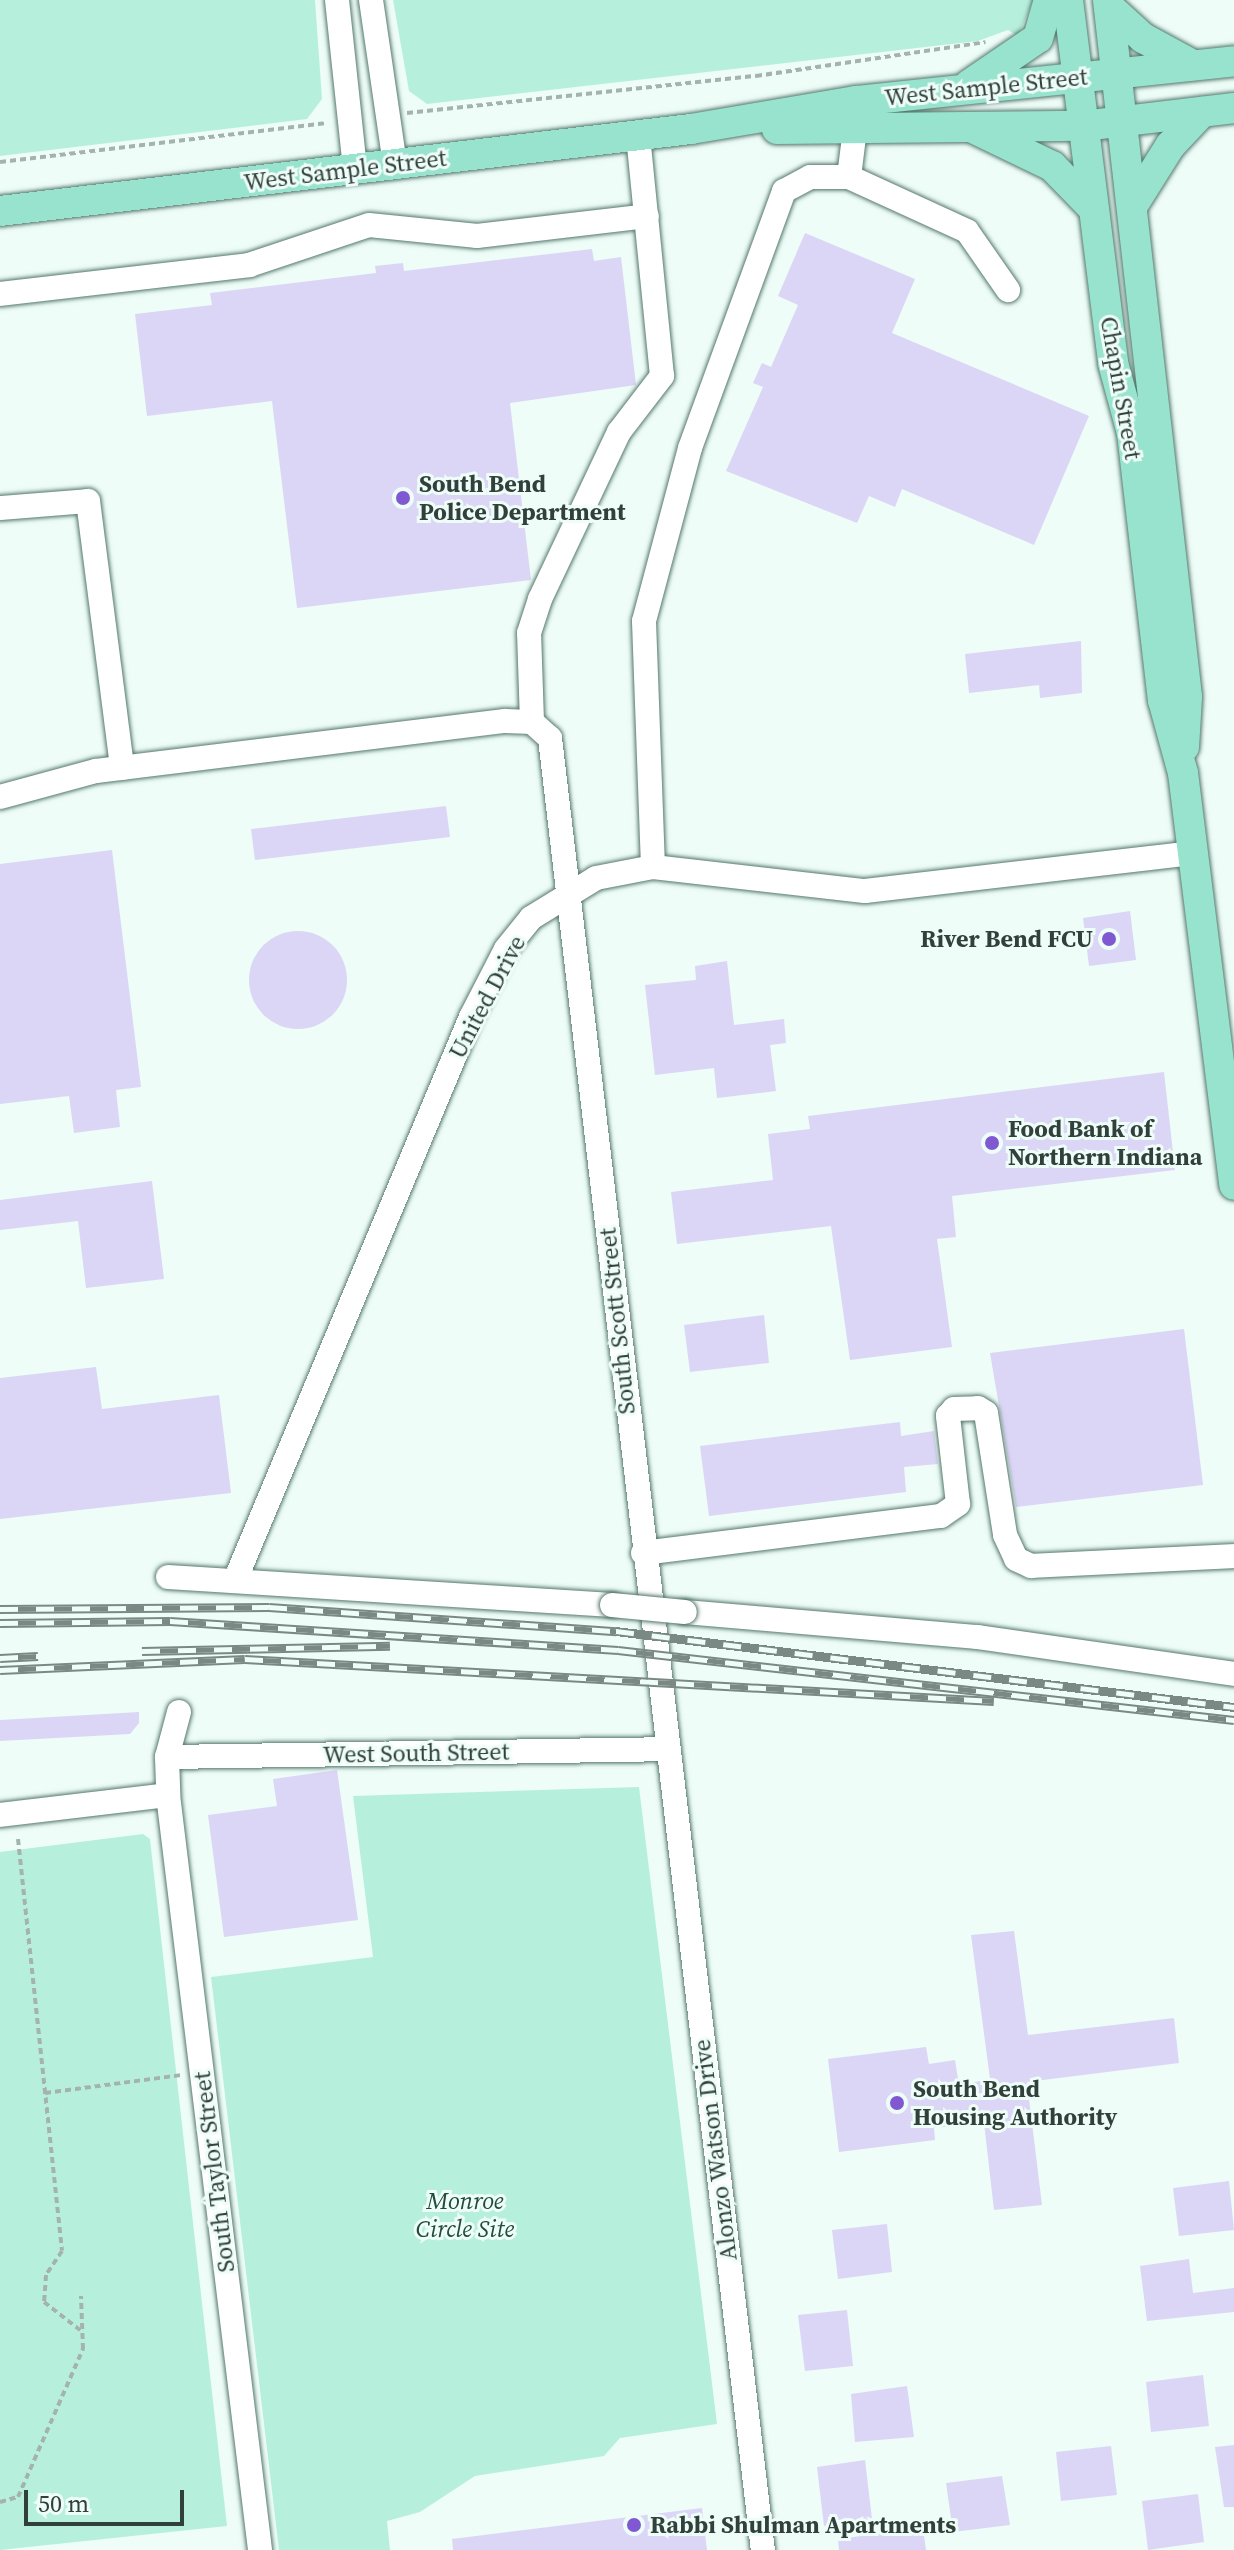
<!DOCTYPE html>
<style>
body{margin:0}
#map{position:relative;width:1234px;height:2550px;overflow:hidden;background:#eefdf8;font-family:"Source Serif 4",serif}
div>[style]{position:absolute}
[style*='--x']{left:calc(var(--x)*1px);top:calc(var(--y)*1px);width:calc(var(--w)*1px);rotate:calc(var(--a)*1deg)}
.green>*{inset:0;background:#b6f0dd}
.building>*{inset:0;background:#dcd6f6}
.round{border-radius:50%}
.path>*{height:4px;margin-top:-2px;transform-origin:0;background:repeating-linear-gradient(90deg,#a4b3ae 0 6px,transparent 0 10px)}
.roads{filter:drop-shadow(0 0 2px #55786d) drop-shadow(0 0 2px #55786d)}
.minor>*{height:24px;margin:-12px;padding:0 12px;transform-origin:12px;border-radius:12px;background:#fff}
.major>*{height:30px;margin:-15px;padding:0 15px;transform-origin:15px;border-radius:15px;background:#97e3ce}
.rail>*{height:9px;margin-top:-4.5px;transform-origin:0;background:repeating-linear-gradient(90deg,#eefdf8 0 18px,#7a8984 0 36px);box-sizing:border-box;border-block:2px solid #7a8984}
.bridges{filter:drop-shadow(0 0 2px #55786d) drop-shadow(0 0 2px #55786d)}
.minor-bridge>*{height:24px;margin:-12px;padding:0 12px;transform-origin:12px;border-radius:12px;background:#fff}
.dots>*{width:22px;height:22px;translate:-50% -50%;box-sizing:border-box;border:4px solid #eefdf8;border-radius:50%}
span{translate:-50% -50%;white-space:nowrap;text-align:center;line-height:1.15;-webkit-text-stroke:6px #eefdf8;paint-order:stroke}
.street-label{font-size:24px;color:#31403b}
.poi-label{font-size:24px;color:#31403b;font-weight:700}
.left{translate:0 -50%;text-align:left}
.right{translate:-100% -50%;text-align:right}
.park-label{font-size:24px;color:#224b3f;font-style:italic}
.scale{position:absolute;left:24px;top:2490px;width:160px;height:36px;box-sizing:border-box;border:4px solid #31403b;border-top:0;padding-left:10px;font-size:24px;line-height:28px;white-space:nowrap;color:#31403b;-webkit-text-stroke:6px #eefdf8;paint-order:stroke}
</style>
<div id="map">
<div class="green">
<i style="clip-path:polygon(0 0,315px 0,322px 99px,307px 119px,0 156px)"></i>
<i style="clip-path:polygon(393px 0,1033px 0,1018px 36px,1008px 30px,978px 41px,427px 104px,409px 91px)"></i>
<i style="clip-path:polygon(639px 1787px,717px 2424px,620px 2438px,604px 2456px,475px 2476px,420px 2512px,387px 2521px,390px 2550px,279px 2550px,211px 1977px,373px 1957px,353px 1796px)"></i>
<i style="clip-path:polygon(143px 1834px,150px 1839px,227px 2526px,0 2550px,0 1852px)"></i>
</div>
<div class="building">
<i style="clip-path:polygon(805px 233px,915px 279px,892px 333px,1089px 416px,1034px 545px,902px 489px,895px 507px,869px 496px,857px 523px,726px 471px,763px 387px,753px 383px,762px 363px,771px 367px,798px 305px,778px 296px)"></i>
<i style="clip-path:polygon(592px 249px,594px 261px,621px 257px,636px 385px,510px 403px,531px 580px,297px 608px,272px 401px,147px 416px,135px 314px,212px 305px,210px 293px,376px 273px,375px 266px,403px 263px,404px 271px)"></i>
<i style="clip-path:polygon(1081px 641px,1082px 693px,1040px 698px,1039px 685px,969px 693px,965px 654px)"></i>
<i style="clip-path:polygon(446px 806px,450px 837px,255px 860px,251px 829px)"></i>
<i style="clip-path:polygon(112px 850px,141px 1087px,116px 1090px,120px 1127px,74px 1133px,69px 1096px,0 1104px,0 864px)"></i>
<i style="clip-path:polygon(1130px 911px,1136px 960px,1089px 966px,1083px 918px)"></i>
<i class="round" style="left:249px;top:931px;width:98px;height:98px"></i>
<i style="clip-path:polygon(727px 961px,734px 1025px,784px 1019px,786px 1043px,770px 1045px,776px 1091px,717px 1098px,714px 1068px,655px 1075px,645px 985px,696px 980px,695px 966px)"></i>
<i style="clip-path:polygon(1164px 1072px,1175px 1170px,952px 1196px,956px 1237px,937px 1239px,952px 1347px,850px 1360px,831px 1226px,677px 1244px,671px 1192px,773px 1180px,768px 1134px,810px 1129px,808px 1116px)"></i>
<i style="clip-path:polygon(152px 1181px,164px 1279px,86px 1288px,78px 1221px,0 1230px,0 1200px)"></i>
<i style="clip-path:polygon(764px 1315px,769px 1363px,690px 1372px,684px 1325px)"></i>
<i style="clip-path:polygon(1184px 1329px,1203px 1485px,1016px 1507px,990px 1353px)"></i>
<i style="clip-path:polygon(96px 1367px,102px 1409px,219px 1395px,231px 1493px,0 1519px,0 1378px)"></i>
<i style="clip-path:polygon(900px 1422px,901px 1436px,934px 1431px,938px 1464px,904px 1467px,906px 1492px,709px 1516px,700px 1446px)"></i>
<i style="clip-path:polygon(139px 1712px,139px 1723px,130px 1734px,0 1741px,0 1720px)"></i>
<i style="clip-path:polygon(337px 1770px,358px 1920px,224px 1937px,208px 1815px,277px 1806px,273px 1779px)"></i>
<i style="clip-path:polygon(1014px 1931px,1028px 2035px,1174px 2018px,1179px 2063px,1027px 2082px,1042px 2205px,994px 2210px,984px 2123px,934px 2128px,935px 2140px,839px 2152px,828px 2059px,926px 2047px,929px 2064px,955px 2060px,959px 2085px,990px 2079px,971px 1935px)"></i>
<i style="clip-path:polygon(1229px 2181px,1234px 2230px,1179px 2236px,1173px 2188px)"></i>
<i style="clip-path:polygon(887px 2224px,892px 2272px,838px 2279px,832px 2230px)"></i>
<i style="clip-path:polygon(1189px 2259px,1193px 2293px,1234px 2288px,1234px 2312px,1147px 2321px,1140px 2266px)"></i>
<i style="clip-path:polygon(847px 2310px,853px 2366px,805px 2371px,798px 2315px)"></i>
<i style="clip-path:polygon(1203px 2375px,1209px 2426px,1151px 2432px,1146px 2382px)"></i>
<i style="clip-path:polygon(907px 2386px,914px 2437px,855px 2442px,851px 2394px)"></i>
<i style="clip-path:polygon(1234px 2445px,1234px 2507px,1224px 2507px,1215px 2447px)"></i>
<i style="clip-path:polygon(1111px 2446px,1117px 2495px,1061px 2501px,1056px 2452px)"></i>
<i style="clip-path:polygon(865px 2460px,872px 2519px,824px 2526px,817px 2467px)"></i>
<i style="clip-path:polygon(1002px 2476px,1010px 2525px,953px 2532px,946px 2483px)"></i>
<i style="clip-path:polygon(1198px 2494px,1204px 2542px,1148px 2550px,1142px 2501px)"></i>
<i style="clip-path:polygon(702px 2508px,707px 2550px,453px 2550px,452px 2539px)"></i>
<i style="clip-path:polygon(923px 2528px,926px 2550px,839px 2550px,838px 2539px)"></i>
</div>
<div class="path">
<i style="--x:407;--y:113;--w:351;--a:-6.1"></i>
<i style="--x:756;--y:76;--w:232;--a:-8.4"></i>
<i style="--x:0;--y:162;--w:329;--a:-6.8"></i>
<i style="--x:18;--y:1839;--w:414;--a:83.9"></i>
<i style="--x:62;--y:2251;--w:29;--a:124"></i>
<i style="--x:46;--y:2275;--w:27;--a:94"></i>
<i style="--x:44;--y:2302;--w:46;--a:37.9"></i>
<i style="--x:45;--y:2093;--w:137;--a:-7.5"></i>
<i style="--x:0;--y:2502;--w:19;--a:-16"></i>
<i style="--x:18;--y:2497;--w:162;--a:-66.3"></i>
<i style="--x:83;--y:2349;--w:53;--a:-92.2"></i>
</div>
<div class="roads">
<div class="minor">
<i style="--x:337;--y:0;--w:170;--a:83.9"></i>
<i style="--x:371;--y:0;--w:166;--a:81.7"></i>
<i style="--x:849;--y:177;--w:130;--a:24.6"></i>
<i style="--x:967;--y:231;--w:72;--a:55.2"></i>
<i style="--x:0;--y:294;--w:251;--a:-6.6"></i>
<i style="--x:249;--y:265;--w:126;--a:-18.4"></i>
<i style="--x:369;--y:225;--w:109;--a:5.8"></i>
<i style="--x:477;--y:236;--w:171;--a:-6.7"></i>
<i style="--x:0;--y:508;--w:88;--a:-4.5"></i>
<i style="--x:88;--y:501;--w:269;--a:82.7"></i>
<i style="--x:532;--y:722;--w:89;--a:-91.9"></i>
<i style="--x:529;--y:633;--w:36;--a:-72"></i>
<i style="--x:540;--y:599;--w:185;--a:-64.7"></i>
<i style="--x:619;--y:432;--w:71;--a:-52.5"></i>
<i style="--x:662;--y:376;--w:242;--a:-95.7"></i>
<i style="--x:0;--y:797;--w:99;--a:-15.2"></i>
<i style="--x:96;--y:771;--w:412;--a:-7"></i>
<i style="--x:505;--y:721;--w:27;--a:2"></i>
<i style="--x:532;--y:722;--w:24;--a:42"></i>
<i style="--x:550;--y:738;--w:1824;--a:83.3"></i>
<i style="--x:653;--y:867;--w:246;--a:-92.1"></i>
<i style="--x:644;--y:621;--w:179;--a:-75.1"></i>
<i style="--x:690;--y:448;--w:274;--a:-69.9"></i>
<i style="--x:784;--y:191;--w:30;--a:-28"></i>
<i style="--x:810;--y:177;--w:39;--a:0"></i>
<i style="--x:849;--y:177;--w:48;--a:-82.9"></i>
<i style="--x:643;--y:1553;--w:300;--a:-7.1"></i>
<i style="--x:941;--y:1516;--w:21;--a:-35"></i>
<i style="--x:958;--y:1504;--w:89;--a:-96.5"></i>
<i style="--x:948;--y:1416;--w:9;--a:-49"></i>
<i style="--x:954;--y:1409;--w:24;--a:-2"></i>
<i style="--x:978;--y:1408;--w:9;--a:32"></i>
<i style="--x:986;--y:1413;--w:123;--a:81.1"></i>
<i style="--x:1005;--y:1535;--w:26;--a:65"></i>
<i style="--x:1016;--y:1559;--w:17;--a:25"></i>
<i style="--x:1031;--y:1566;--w:203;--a:-2.8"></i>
<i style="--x:239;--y:1571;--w:601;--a:-67.28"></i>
<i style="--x:471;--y:1017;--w:76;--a:-62.8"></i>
<i style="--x:506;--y:949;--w:40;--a:-51"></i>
<i style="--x:531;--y:918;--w:76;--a:-31.6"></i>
<i style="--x:596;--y:878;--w:58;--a:-10.9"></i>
<i style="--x:653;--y:867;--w:213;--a:6.5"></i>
<i style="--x:865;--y:891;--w:329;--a:-6.6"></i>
<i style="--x:168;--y:1577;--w:445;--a:3.6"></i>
<i style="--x:685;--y:1612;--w:294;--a:4.9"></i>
<i style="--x:978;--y:1637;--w:259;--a:8.2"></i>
<i style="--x:179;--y:1712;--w:47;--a:104.9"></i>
<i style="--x:167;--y:1757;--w:38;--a:88"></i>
<i style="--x:168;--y:1795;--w:761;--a:83.05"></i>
<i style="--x:167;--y:1757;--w:499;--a:-0.9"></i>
<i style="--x:0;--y:1815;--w:169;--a:-6.8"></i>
</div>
<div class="major">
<i style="--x:1068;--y:0;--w:366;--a:82.9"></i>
<i style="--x:1113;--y:363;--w:73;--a:74.8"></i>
<i style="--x:1132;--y:433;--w:269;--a:83.4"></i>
<i style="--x:1163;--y:700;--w:76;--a:74.7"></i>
<i style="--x:1183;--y:773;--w:415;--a:82.9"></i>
<i style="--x:1108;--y:0;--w:701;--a:83.53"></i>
<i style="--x:1187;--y:697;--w:50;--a:93.4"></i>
<i style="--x:1109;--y:7;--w:46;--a:42.4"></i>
<i style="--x:1143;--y:38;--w:57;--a:28.4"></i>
<i style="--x:969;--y:85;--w:83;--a:-34.3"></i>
<i style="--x:1038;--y:38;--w:40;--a:-74"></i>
<i style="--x:973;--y:128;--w:88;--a:25.7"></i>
<i style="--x:1052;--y:166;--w:59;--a:45.7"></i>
<i style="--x:777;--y:129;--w:306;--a:-0.6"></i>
<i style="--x:1083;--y:126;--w:152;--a:-6.8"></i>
<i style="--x:1133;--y:205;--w:70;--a:-57.9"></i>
<i style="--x:1170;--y:146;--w:47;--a:-46.7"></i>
<i style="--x:0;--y:211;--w:696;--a:-6.77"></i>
<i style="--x:691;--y:129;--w:167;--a:-9.6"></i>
<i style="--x:856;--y:101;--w:380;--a:-6"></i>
</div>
</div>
<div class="rail">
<i style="--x:0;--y:1609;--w:269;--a:-0.4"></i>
<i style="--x:269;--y:1607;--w:348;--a:4"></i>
<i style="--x:616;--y:1631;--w:623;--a:7.01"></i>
<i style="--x:0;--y:1623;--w:170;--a:-0.7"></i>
<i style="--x:170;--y:1621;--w:449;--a:3.7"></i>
<i style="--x:618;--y:1650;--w:620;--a:6.48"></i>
<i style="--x:142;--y:1651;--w:248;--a:-1.2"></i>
<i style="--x:0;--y:1658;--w:38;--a:-3"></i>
<i style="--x:0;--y:1670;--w:245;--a:-2.6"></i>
<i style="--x:245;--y:1659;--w:750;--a:3.21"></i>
</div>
<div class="bridges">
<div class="minor-bridge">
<i style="--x:612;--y:1605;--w:73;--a:5.5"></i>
</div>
</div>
<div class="dots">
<i style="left:403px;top:498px;background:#8059d2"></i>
<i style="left:1109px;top:939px;background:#8059d2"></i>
<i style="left:992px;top:1143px;background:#8059d2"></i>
<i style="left:897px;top:2103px;background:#8059d2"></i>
<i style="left:634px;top:2525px;background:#8059d2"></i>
</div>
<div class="street-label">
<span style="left:986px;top:87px;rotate:-6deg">West Sample Street</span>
<span style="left:345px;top:170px;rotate:-7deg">West Sample Street</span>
<span style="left:1121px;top:388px;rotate:80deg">Chapin Street</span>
<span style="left:487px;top:997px;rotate:-62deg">United Drive</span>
<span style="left:617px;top:1321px;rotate:-96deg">South Scott Street</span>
<span style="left:416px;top:1753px;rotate:-1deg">West South Street</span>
<span style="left:715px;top:2150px;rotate:-97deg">Alonzo Watson Drive</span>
<span style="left:214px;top:2172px;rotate:-97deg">South Taylor Street</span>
</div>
<div class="poi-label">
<span class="left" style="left:419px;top:498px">South Bend<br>Police Department</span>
<span class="right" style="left:1093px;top:939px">River Bend FCU</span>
<span class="left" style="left:1008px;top:1143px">Food Bank of<br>Northern Indiana</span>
<span class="left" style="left:913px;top:2103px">South Bend<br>Housing Authority</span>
<span class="left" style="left:650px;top:2525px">Rabbi Shulman Apartments</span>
</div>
<div class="park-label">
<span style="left:465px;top:2215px">Monroe<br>Circle Site</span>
</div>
<div class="scale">50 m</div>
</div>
